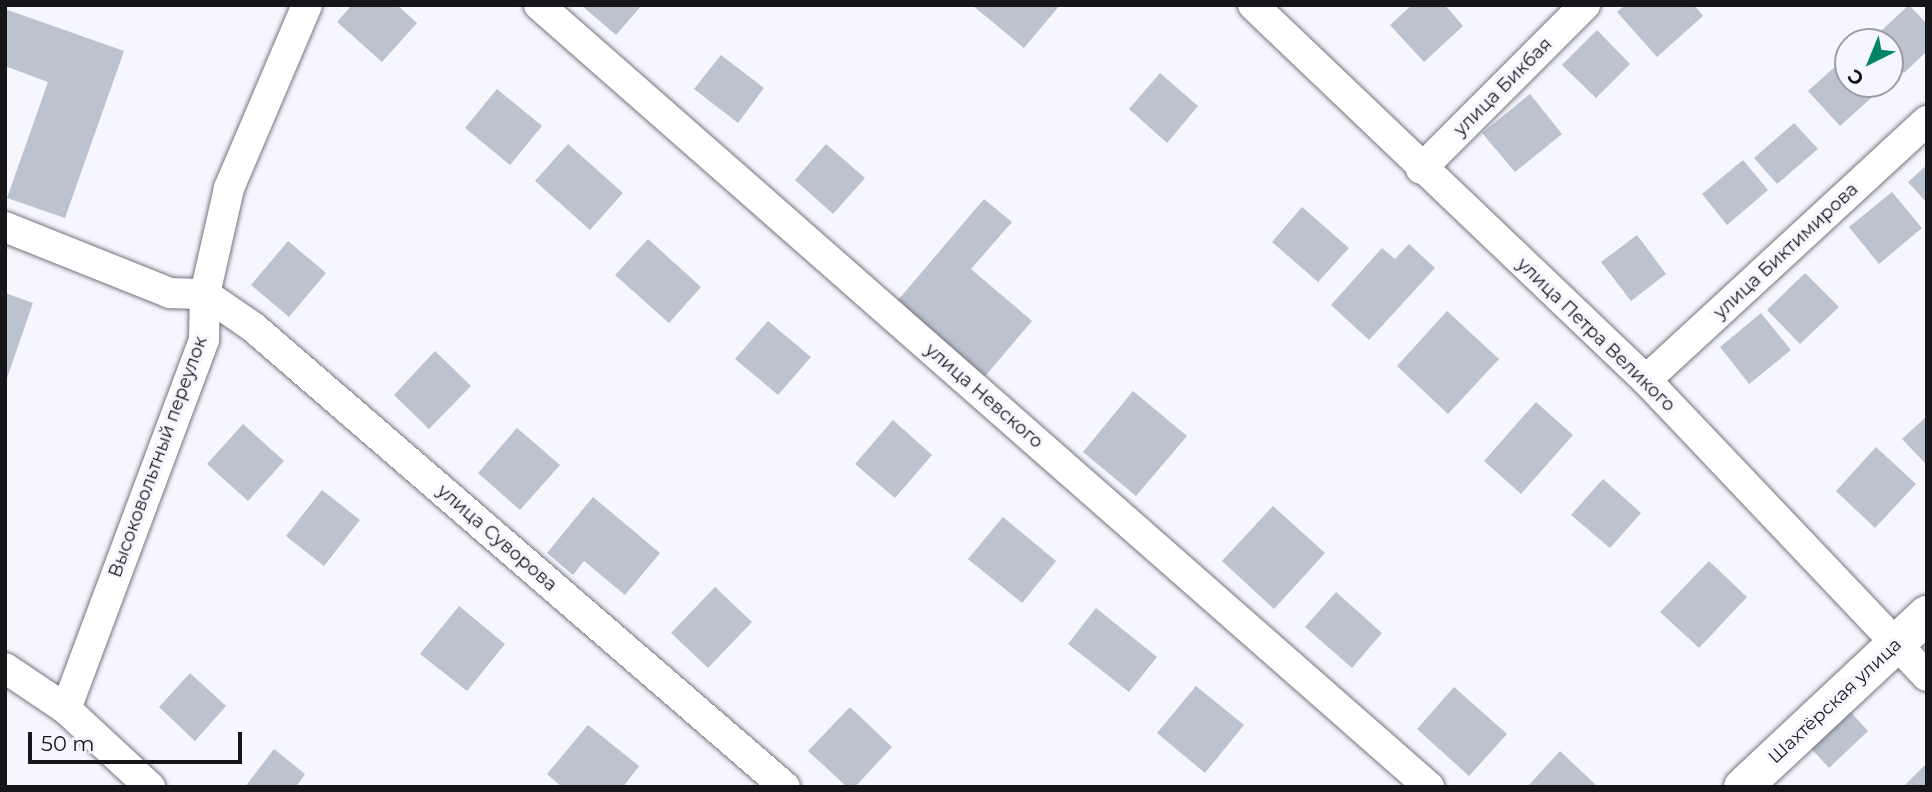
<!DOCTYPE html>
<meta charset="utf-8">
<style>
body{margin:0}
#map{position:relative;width:1932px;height:792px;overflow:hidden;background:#f6f6fe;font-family:Montserrat,sans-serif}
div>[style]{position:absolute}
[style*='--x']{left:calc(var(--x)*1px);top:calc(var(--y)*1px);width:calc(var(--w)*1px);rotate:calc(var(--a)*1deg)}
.building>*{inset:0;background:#bcc2ce}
.roads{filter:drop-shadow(0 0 2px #757580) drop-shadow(0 0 2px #757580)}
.street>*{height:30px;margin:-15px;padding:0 15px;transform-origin:15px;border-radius:15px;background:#fff}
.secondary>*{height:38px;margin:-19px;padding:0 19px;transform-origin:19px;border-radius:19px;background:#fff}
span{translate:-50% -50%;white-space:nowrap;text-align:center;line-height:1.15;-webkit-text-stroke:6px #f6f6fe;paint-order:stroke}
.street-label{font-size:18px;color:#15151a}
.frame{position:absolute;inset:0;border:7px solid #15151a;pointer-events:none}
.north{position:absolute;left:1834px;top:28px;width:70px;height:70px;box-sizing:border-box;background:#f6f6fe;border:2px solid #9c9ca3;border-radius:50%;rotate:223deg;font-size:19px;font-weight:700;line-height:28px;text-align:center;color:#15151a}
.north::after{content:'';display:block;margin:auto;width:24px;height:32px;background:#028467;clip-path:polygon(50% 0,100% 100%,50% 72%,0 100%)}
.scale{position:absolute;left:28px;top:732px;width:214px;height:32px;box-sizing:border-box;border:4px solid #15151a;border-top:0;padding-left:9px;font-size:21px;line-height:24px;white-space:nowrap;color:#15151a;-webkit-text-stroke:5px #f6f6fe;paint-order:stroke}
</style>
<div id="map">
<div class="building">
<i style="clip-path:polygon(352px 5px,397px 5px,417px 23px,382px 62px,337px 22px)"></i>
<i style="clip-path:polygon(581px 5px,642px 5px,616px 35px)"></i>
<i style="clip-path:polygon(972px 5px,1060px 5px,1024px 48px)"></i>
<i style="clip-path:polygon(1412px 5px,1445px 5px,1463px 26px,1424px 62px,1390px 25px)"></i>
<i style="clip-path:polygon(1625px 5px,1694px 5px,1703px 16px,1657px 57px,1617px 12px)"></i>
<i style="clip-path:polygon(1909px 5px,1927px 24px,1927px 51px,1904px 73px,1890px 59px,1890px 42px,1871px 40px)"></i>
<i style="clip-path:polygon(5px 9px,124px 51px,65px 218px,7px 198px,48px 82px,5px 66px)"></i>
<i style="clip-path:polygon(1597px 30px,1630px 64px,1596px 98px,1562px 65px)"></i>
<i style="clip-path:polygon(721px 55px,764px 88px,738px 123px,694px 89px)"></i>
<i style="clip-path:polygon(1848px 55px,1848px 84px,1874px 84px,1880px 90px,1840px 126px,1808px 91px)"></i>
<i style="clip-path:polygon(1160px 73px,1198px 106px,1167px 143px,1129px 109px)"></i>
<i style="clip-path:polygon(497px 89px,542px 126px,510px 165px,465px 128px)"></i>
<i style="clip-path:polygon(1530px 94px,1562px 134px,1515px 172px,1482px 133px)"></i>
<i style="clip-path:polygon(1794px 123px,1818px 149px,1777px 184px,1754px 158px)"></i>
<i style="clip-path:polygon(568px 144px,623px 193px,590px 230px,535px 181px)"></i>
<i style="clip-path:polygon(826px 144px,865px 178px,833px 214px,795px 180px)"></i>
<i style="clip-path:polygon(1743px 160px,1768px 190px,1727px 225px,1702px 194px)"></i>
<i style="clip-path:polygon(1927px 165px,1927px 203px,1908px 182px)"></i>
<i style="clip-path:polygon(1892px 192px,1922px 228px,1879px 264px,1849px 227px)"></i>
<i style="clip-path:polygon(984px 199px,1012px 222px,971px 269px,1032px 321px,981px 381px,893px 306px)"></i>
<i style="clip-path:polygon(1302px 207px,1349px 248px,1318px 282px,1272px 242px)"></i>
<i style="clip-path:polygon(1637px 235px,1666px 274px,1631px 301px,1601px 262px)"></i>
<i style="clip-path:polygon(648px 239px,701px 287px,669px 323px,615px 275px)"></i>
<i style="clip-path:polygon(288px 241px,326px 273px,289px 317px,251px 285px)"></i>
<i style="clip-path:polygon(1409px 244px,1435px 268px,1369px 340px,1331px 305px,1382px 248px,1395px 259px)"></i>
<i style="clip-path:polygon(1805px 273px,1839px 307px,1800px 344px,1767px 310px)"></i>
<i style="clip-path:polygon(5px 293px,33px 303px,6px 381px,5px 380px)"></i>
<i style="clip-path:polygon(1447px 311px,1499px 359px,1448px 414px,1397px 366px)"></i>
<i style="clip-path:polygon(1761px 313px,1791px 350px,1749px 384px,1720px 347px)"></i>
<i style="clip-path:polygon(768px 321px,811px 357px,778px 395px,735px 359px)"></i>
<i style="clip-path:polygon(435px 351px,471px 386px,429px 429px,394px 395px)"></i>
<i style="clip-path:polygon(1133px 391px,1187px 436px,1136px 496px,1083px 452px)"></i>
<i style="clip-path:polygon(1536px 402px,1573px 435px,1521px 494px,1484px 461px)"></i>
<i style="clip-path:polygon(1927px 416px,1927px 465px,1902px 439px)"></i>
<i style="clip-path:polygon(893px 420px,932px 455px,895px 498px,855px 464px)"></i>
<i style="clip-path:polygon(243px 424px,284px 461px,248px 501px,207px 464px)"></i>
<i style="clip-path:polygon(517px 428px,560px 465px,520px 510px,478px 473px)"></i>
<i style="clip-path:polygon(1876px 447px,1916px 484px,1875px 528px,1836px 491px)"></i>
<i style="clip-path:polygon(1603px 479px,1641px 513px,1610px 548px,1571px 515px)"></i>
<i style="clip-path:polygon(322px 490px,360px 520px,324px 566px,286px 536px)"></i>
<i style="clip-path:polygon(593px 497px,660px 553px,625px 595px,584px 561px,573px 575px,547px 553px)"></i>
<i style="clip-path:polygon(1273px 506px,1325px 553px,1274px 609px,1222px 561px)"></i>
<i style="clip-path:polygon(1003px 517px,1056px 561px,1022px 603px,968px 559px)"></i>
<i style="clip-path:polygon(1709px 561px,1747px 597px,1699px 648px,1660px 612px)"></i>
<i style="clip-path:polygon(715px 587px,752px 622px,708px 668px,671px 633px)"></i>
<i style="clip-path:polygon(1336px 592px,1382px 633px,1352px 668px,1305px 627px)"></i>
<i style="clip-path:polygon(459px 606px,505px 644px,467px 691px,420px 654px)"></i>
<i style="clip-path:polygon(1096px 608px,1157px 657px,1129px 692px,1068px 644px)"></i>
<i style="clip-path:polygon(190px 673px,226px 706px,195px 741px,159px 707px)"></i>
<i style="clip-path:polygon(1196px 686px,1244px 725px,1205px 773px,1157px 733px)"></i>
<i style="clip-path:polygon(1454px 687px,1507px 734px,1469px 776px,1417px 729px)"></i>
<i style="clip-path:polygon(850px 707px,892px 747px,855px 787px,847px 787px,808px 751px)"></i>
<i style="clip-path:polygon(1848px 709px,1868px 731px,1829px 768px,1809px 746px)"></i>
<i style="clip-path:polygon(588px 725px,639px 766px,623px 787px,562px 787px,547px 774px)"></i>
<i style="clip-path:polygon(274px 749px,305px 774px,296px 787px,245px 787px)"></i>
<i style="clip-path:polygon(1560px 751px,1598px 787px,1527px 787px)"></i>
<i style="clip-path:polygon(1927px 763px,1927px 787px,1903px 787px)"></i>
</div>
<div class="roads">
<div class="street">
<i style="--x:539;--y:5;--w:1185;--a:41.3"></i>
<i style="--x:1253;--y:5;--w:543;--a:43.66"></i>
<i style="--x:1646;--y:380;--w:408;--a:46.5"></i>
<i style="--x:1421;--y:169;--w:232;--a:-45"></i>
<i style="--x:5;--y:227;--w:178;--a:21.8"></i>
<i style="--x:170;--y:293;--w:35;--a:2"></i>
<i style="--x:205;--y:294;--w:58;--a:34.5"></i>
<i style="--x:253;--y:327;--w:703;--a:40.85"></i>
<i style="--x:1646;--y:380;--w:382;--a:-42.7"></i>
<i style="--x:5;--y:668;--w:73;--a:33.9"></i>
<i style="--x:66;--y:709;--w:115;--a:42.9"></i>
<i style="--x:66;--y:709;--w:394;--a:-69.5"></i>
<i style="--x:204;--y:340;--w:46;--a:-88.8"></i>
<i style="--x:205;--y:294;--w:109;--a:-77.2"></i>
<i style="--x:229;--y:188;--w:199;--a:-66.9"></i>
</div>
<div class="secondary">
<i style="--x:1743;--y:787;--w:252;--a:-43.1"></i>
</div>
</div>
<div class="street-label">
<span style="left:1503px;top:87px;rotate:-45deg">улица Бикбая</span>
<span style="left:1786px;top:251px;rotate:-43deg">улица Биктимирова</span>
<span style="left:1596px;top:335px;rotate:44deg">улица Петра Великого</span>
<span style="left:984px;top:396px;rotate:41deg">улица Невского</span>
<span style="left:158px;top:457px;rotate:-70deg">Высоковольтный переулок</span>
<span style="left:497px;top:538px;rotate:41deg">улица Суворова</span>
<span style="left:1835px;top:701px;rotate:-43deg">Шахтёрская улица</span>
</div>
<div class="frame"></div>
<div class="north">С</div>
<div class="scale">50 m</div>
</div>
